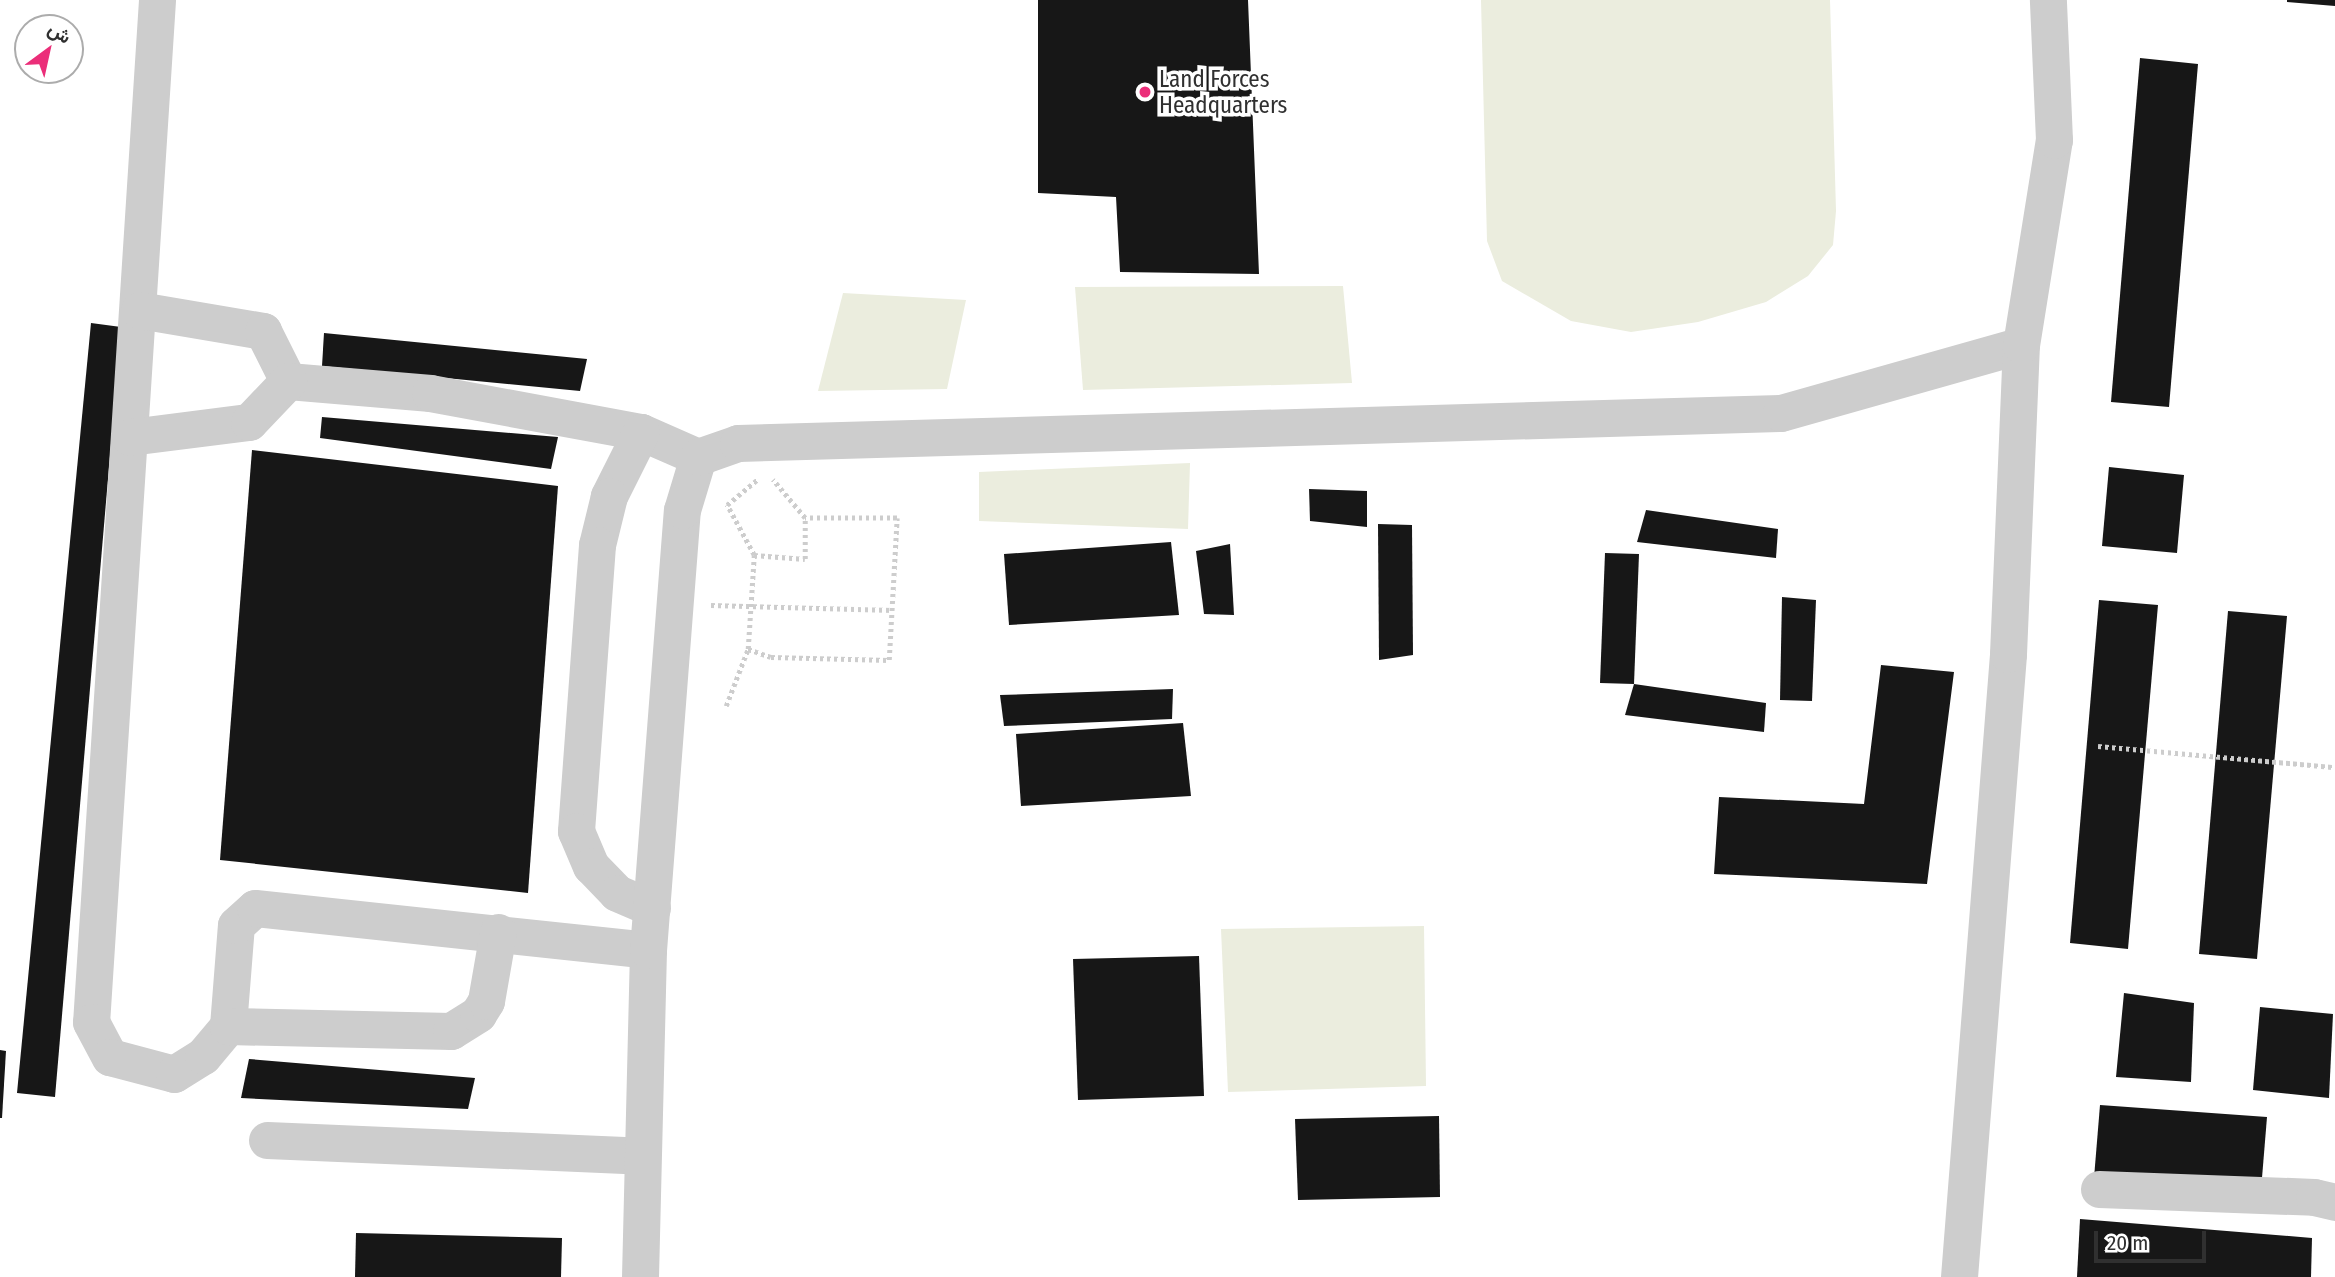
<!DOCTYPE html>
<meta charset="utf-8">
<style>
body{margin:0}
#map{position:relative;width:2335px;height:1277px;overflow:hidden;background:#fff;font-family:"Fira Sans Condensed",Vazirmatn,sans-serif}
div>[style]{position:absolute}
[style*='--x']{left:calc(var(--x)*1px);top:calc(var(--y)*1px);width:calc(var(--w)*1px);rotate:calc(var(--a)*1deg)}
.green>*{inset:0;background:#ebedde}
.building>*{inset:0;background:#171717}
.path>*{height:4.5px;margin-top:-2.25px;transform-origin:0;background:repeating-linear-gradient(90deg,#cdcdcd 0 3.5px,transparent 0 7px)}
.minor>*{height:37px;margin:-18.5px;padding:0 18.5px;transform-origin:18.5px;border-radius:18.5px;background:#cdcdcd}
.dots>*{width:19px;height:19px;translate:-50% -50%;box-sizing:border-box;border:4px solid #fff;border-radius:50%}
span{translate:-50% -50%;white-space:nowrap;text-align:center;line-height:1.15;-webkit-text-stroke:7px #fff;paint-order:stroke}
.poi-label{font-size:23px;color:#303030}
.left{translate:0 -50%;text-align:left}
.north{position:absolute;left:14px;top:14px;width:70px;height:70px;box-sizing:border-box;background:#fff;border:2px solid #acacac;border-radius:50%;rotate:33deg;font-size:19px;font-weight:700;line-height:28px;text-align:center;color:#303030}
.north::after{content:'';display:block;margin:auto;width:24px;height:32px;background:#eb2e79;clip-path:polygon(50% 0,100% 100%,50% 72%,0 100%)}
.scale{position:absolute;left:2094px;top:1231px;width:112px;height:32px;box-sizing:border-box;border:4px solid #303030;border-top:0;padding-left:9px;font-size:21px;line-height:24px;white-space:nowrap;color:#303030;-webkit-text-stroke:5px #fff;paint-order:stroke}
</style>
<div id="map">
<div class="green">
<i style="clip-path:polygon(1481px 0,1830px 0,1836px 211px,1833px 245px,1808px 276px,1766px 302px,1698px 322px,1631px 332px,1571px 321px,1502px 281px,1487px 241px)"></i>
<i style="clip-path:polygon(1343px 286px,1352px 383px,1083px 390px,1075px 287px)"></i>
<i style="clip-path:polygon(843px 293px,966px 300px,947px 389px,818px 391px)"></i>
<i style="clip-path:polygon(1190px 463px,1188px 529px,979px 521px,979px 472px)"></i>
<i style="clip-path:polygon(1424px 926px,1426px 1086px,1228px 1092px,1221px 929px)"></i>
</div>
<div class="building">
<i style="clip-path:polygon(1038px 0,1248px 0,1259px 274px,1120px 272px,1116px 197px,1038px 193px)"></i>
<i style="clip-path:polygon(2287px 0,2335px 0,2335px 6px,2287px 2px)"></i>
<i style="clip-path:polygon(2140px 58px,2198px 64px,2169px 407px,2111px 402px)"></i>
<i style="clip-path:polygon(91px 323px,121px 327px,55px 1097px,17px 1093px)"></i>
<i style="clip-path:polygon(324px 333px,587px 359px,580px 391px,322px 366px)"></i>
<i style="clip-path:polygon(322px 417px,558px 437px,551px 469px,320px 438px)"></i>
<i style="clip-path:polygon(252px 450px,558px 486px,528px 893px,220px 860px)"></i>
<i style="clip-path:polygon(2109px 467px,2184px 475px,2177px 553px,2102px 546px)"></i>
<i style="clip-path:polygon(1309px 489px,1367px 491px,1367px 527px,1310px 521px)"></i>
<i style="clip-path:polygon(1646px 510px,1778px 529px,1776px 558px,1637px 542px)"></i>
<i style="clip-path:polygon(1378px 524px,1412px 525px,1413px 655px,1379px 660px)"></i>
<i style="clip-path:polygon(1171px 542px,1179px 615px,1009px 625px,1004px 554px)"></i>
<i style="clip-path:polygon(1230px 544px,1234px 615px,1204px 614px,1196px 551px)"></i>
<i style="clip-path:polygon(1605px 553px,1639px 554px,1634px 684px,1600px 683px)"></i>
<i style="clip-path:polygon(1782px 597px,1816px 600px,1812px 701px,1780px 700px)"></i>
<i style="clip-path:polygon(2099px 600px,2158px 605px,2128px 949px,2070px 943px)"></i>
<i style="clip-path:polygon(2228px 611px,2287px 616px,2257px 959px,2199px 954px)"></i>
<i style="clip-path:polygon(1881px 665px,1954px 672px,1927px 884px,1714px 874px,1719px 797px,1864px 804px)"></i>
<i style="clip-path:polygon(1634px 684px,1766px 703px,1764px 732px,1625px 715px)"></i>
<i style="clip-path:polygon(1173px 689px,1172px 719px,1004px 726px,1000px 695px)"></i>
<i style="clip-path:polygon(1183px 723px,1191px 796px,1021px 806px,1016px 734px)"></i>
<i style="clip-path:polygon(1199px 956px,1204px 1096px,1078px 1100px,1073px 959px)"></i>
<i style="clip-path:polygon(2124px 993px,2194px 1003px,2191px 1082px,2116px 1077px)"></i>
<i style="clip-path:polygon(2260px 1007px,2333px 1014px,2329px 1098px,2253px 1090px)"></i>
<i style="clip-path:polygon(0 1050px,6px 1051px,2px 1118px,0 1118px)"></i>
<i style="clip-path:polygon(249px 1059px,475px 1078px,468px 1109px,241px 1098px)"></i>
<i style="clip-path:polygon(2100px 1105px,2267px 1117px,2261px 1190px,2094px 1178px)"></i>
<i style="clip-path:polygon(1439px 1116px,1440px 1197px,1298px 1200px,1295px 1119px)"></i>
<i style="clip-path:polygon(2080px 1219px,2312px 1238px,2311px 1277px,2077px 1277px)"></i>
<i style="clip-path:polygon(356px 1233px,562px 1238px,561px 1277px,355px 1277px)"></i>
</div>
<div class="path">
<i style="--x:754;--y:555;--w:51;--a:4.5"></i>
<i style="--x:805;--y:559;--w:41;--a:-90"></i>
<i style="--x:711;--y:605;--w:182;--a:1.6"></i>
<i style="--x:748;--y:649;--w:24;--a:19"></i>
<i style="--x:771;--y:657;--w:118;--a:1.5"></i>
<i style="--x:889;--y:660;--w:142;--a:-86.8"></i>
<i style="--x:897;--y:518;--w:92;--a:180"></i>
<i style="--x:805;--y:518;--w:50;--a:-130.1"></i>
<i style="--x:726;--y:706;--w:61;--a:-68.9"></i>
<i style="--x:748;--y:649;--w:94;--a:-86.3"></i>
<i style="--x:754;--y:555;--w:57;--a:-118.4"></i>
<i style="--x:727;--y:505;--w:39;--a:-40"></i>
<i style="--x:2098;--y:746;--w:238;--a:5.1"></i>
</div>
<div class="minor">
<i style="--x:157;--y:0;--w:1024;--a:93.69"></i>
<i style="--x:91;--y:1022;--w:40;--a:62"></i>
<i style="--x:110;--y:1057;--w:66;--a:14.9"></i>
<i style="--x:174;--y:1074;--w:34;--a:-32"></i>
<i style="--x:203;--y:1056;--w:39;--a:-50"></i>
<i style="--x:228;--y:1026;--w:101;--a:-85.5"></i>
<i style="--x:236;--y:925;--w:25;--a:-42"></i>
<i style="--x:255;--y:908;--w:395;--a:6.1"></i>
<i style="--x:139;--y:310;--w:126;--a:9.6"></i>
<i style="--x:263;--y:331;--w:56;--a:63.4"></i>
<i style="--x:288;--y:381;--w:143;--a:4.8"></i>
<i style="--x:430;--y:393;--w:215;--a:10.5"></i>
<i style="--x:641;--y:432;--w:62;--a:23.7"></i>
<i style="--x:641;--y:432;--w:72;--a:116.6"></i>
<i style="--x:609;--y:496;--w:50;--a:103.8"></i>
<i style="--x:597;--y:545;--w:287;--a:94.2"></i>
<i style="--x:576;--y:831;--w:38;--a:67"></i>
<i style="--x:591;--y:866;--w:37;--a:46"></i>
<i style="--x:617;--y:893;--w:38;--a:23"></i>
<i style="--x:130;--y:437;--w:120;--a:-7.2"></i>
<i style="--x:249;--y:422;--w:57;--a:-46.4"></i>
<i style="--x:228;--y:1026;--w:223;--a:1.3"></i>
<i style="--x:451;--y:1031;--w:32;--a:-32"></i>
<i style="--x:478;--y:1014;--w:15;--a:-58"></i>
<i style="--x:486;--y:1001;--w:70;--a:-80.1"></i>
<i style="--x:267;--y:1140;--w:375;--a:2.4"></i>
<i style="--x:2099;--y:1189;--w:215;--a:2.1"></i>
<i style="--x:2314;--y:1197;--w:22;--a:13"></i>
<i style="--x:640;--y:1277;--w:327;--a:-88.6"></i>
<i style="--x:648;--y:950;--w:441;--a:-85.6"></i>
<i style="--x:682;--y:510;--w:55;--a:-73.2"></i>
<i style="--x:698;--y:457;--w:42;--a:-19.3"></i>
<i style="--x:738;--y:443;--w:1043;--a:-1.65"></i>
<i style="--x:1781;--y:413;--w:249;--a:-15.8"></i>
<i style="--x:1959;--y:1277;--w:625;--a:-85.5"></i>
<i style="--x:2008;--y:654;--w:309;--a:-87.6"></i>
<i style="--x:2021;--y:345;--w:208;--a:-80.9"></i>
<i style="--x:2054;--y:140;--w:140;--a:-92.5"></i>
</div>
<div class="dots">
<i style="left:1145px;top:92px;background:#eb2e79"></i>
</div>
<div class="poi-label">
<span class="left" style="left:1159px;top:92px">Land Forces<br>Headquarters</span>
</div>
<div class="north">ش</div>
<div class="scale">20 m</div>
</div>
